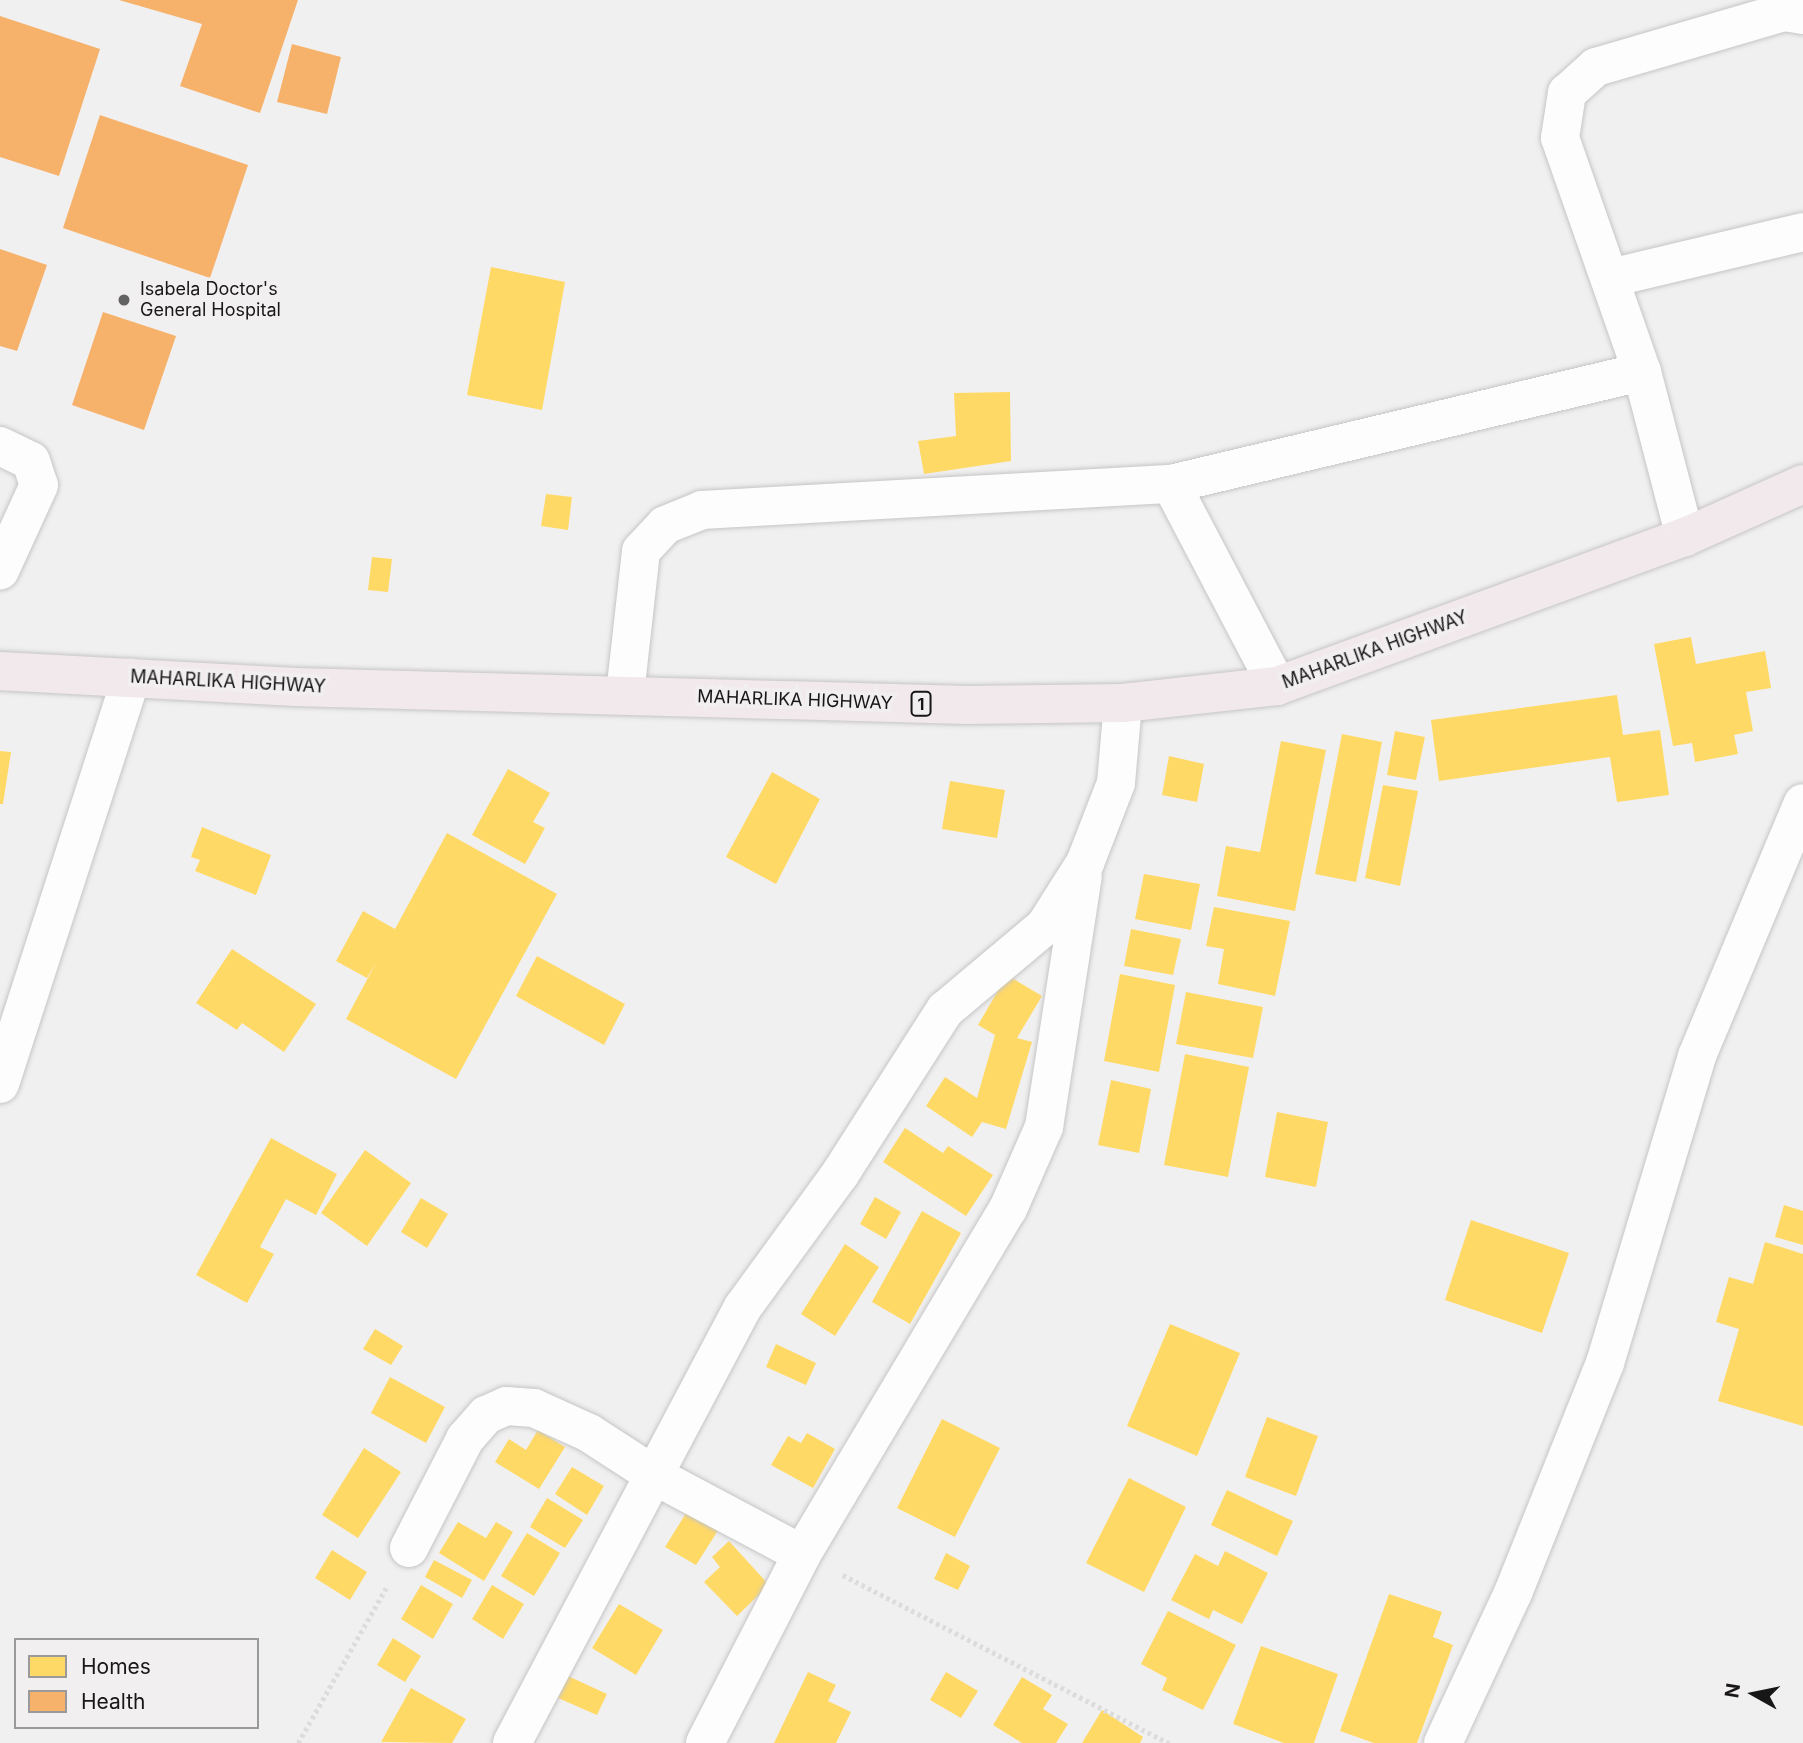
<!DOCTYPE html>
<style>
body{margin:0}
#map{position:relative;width:1803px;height:1743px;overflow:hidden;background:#f1f0f1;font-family:Inter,sans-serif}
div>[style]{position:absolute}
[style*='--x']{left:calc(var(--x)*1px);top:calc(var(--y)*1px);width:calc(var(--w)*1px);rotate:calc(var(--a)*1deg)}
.homes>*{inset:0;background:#ffd966}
.health>*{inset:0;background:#f6b26b}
.path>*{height:4.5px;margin-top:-2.25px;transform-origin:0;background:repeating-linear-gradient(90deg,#dddcdd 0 3.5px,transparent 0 7px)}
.roads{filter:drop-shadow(0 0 2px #c6c5c6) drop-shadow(0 0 2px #c6c5c6)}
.minor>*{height:38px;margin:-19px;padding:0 19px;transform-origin:19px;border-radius:19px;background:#fdfdfd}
.highway>*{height:38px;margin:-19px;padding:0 19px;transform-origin:19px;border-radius:19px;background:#f2e9ec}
.dots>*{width:19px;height:19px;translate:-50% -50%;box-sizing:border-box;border:4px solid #f2eff1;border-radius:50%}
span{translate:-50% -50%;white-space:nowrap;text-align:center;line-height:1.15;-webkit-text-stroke:7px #f2eff1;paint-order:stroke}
.shield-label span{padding:2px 5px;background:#f2eff1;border:2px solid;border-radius:5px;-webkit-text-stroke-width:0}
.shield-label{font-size:16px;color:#181718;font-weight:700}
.poi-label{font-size:18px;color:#181718}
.left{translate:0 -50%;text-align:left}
.street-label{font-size:18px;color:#181718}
.legend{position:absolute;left:14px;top:1638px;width:245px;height:91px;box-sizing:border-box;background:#f2eff1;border:2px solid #9b999a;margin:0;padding:9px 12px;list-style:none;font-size:21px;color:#181718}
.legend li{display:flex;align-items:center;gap:14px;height:35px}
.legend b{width:35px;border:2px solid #9b999a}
.north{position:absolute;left:1719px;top:1659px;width:70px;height:70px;-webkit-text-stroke:5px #f2eff1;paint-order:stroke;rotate:279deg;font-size:19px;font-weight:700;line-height:28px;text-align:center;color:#181718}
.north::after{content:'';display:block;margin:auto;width:24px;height:32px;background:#181718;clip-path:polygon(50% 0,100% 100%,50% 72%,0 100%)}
</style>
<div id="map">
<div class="homes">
<i style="clip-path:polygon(491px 267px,565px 282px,542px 410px,467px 395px)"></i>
<i style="clip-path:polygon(1010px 392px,1011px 461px,924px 474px,918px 441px,956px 436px,954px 393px)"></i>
<i style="clip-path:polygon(546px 494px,572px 497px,568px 530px,541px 526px)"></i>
<i style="clip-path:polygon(372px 557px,392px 559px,388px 592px,368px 590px)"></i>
<i style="clip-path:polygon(1691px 637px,1696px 664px,1765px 651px,1771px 688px,1746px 692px,1753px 731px,1734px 735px,1738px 754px,1695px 762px,1692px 743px,1673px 746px,1654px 644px)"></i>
<i style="clip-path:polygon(1617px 695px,1623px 735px,1660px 730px,1669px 795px,1617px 802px,1610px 757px,1439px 781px,1431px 720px)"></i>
<i style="clip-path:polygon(1395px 731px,1425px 737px,1416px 780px,1387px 775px)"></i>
<i style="clip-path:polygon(1342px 734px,1382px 742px,1356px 882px,1315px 874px)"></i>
<i style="clip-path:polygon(1281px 741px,1326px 750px,1295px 911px,1217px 896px,1226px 846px,1260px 852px)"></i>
<i style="clip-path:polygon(0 751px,11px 752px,3px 804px,0 804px)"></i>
<i style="clip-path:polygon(1169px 756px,1204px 764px,1197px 802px,1162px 795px)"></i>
<i style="clip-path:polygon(508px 769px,550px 793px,533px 822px,545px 828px,525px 864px,472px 835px)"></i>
<i style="clip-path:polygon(772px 772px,820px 799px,776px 884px,726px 857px)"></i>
<i style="clip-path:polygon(950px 781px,1005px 790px,997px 838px,942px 829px)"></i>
<i style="clip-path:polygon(1383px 785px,1418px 791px,1400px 886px,1365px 878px)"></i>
<i style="clip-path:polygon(202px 827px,271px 855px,256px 895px,195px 871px,200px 860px,191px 857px)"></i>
<i style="clip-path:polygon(447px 833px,557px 894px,456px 1079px,346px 1019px,377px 961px,367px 978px,336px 961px,363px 911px,395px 929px)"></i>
<i style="clip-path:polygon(1144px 874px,1200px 884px,1191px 930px,1135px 919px)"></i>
<i style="clip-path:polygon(1214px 907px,1290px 921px,1275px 996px,1218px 984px,1224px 949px,1206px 946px)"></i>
<i style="clip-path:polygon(1131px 929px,1181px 939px,1173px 975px,1124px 966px)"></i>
<i style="clip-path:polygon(232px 949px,316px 1004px,284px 1052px,242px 1023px,237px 1030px,196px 1003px)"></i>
<i style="clip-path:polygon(537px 956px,625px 1004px,604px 1045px,516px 996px)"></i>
<i style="clip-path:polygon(1120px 974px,1175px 985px,1159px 1072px,1104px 1061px)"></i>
<i style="clip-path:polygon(1007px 975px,1042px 996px,1017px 1038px,1032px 1042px,1006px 1129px,982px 1122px,972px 1137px,926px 1106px,945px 1077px,977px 1098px,995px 1035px,978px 1025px)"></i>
<i style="clip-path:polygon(1186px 992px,1263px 1007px,1253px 1058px,1176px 1044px)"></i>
<i style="clip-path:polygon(1185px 1054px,1249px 1067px,1228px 1177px,1164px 1165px)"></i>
<i style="clip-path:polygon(1111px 1080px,1151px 1089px,1139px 1153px,1098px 1145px)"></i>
<i style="clip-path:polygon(1277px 1112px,1328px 1122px,1316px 1187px,1265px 1177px)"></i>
<i style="clip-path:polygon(905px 1128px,943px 1153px,948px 1146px,993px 1175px,966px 1216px,883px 1162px)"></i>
<i style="clip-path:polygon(271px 1138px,337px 1174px,316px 1215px,286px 1199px,260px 1247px,274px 1254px,247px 1303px,196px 1275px)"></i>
<i style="clip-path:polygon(365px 1150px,411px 1183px,367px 1246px,321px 1213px)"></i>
<i style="clip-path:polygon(875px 1197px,901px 1212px,886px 1239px,860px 1224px)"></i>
<i style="clip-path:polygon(421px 1198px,448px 1214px,427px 1248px,401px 1232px)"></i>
<i style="clip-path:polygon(1784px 1205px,1803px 1211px,1803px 1245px,1775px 1237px)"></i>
<i style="clip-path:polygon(922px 1211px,961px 1233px,910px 1324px,872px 1302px)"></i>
<i style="clip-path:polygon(1471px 1220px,1569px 1253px,1542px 1333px,1445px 1300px)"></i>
<i style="clip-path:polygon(1765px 1242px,1803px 1254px,1803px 1426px,1718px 1401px,1739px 1329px,1716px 1322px,1729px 1277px,1753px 1284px)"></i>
<i style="clip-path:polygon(845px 1244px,879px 1267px,835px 1336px,801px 1314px)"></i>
<i style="clip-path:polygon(1170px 1324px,1240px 1353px,1197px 1456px,1127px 1426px)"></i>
<i style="clip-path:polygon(375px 1329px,403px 1346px,391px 1365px,363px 1349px)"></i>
<i style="clip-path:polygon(776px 1344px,816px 1363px,806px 1385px,766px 1367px)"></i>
<i style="clip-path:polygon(390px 1377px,445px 1407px,426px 1443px,371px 1413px)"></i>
<i style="clip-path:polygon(1267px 1417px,1318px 1436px,1296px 1496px,1245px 1477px)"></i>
<i style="clip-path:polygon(942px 1419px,1000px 1448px,955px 1537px,897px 1508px)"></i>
<i style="clip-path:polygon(538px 1430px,565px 1447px,539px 1489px,495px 1462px,509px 1439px,526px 1450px)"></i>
<i style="clip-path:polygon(807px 1433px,835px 1449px,813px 1488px,771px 1465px,788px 1436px,801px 1443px)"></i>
<i style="clip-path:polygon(364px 1448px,401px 1472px,358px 1538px,322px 1515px)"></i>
<i style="clip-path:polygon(572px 1467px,604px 1486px,587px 1515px,555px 1494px)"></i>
<i style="clip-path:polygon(1129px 1478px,1186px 1507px,1144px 1592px,1086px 1563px)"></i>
<i style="clip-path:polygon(1227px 1490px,1293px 1521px,1277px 1556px,1211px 1525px)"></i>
<i style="clip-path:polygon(547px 1498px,583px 1520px,565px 1548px,530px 1527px)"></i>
<i style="clip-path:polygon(688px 1510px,719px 1529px,696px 1565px,665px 1547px)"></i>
<i style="clip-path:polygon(458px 1522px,486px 1538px,496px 1522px,513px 1532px,484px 1581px,439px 1553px)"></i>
<i style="clip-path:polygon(527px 1533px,560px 1553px,534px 1596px,501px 1576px)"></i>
<i style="clip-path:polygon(729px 1541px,769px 1585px,737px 1616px,704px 1582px,720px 1567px,712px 1557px)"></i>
<i style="clip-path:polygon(332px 1550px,367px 1572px,350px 1600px,315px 1578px)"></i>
<i style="clip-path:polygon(1225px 1551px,1268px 1573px,1242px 1624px,1213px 1610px,1209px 1619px,1171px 1600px,1195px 1554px,1218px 1566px)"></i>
<i style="clip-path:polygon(946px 1553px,970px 1566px,958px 1590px,934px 1579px)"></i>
<i style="clip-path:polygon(434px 1560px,472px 1580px,462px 1598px,425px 1577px)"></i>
<i style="clip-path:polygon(421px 1585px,453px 1604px,433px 1639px,401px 1619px)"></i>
<i style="clip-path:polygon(492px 1585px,524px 1604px,503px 1639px,472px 1619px)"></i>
<i style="clip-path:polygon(1389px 1594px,1442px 1612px,1433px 1637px,1453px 1645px,1417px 1743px,1374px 1743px,1340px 1731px)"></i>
<i style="clip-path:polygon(619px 1604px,663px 1630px,636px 1675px,592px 1648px)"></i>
<i style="clip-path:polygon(1168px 1611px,1236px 1645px,1203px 1710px,1162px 1690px,1167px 1678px,1141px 1664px)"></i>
<i style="clip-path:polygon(393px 1638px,421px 1656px,405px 1682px,377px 1665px)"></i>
<i style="clip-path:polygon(1261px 1646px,1338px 1674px,1314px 1743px,1284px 1743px,1233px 1724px)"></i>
<i style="clip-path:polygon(808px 1672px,836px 1685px,828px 1701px,851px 1712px,836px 1743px,774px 1743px)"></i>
<i style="clip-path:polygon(946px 1672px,978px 1691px,961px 1718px,930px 1700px)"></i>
<i style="clip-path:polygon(568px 1676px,607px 1694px,597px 1715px,558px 1698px)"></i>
<i style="clip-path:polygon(1022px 1677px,1052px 1695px,1043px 1709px,1068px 1724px,1056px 1743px,1022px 1743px,993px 1725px)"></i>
<i style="clip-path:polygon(411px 1688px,466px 1719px,452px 1743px,381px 1742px)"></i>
<i style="clip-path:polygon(1102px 1710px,1143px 1737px,1140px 1743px,1082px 1743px)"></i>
</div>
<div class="health">
<i style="clip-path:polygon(119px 0,298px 0,260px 113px,180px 86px,202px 24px)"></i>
<i style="clip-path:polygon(0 16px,100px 49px,59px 176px,0 157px)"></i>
<i style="clip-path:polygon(292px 44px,341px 57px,327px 114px,277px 102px)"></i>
<i style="clip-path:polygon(100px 115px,248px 165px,210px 278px,63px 228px)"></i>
<i style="clip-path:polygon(0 249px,47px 265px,17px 351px,0 346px)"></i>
<i style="clip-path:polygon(103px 312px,176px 336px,144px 430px,72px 405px)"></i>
</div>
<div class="path">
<i style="--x:843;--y:1575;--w:367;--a:27.3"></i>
<i style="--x:298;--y:1743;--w:178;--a:-60.4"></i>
</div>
<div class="roads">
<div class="minor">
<i style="--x:1610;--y:278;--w:198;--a:-13.4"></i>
<i style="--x:0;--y:446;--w:34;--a:26"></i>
<i style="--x:31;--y:461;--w:25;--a:72"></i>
<i style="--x:39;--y:485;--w:94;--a:114.6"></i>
<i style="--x:1171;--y:484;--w:228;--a:62.3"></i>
<i style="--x:1685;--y:537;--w:171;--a:-104.6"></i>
<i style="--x:1642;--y:372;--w:248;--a:-109.3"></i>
<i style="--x:1560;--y:138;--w:46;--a:-81.2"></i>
<i style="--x:1567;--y:93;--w:39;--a:-42"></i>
<i style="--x:1596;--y:67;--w:196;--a:-16.3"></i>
<i style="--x:1784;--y:12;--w:19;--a:9"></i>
<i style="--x:625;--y:694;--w:144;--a:-83.6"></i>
<i style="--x:641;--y:551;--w:35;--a:-47"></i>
<i style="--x:665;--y:525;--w:40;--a:-22"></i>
<i style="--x:702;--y:510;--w:470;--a:-3.2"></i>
<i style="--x:1171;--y:484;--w:484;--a:-13.4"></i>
<i style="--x:0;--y:1084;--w:427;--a:-72.1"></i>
<i style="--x:409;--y:1548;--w:123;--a:-62.8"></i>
<i style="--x:465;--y:1439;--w:32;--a:-49"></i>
<i style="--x:486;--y:1415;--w:22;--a:-24"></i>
<i style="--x:506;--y:1406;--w:28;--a:4"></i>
<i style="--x:534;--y:1408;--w:60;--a:24.4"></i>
<i style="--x:589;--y:1433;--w:81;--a:32.9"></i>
<i style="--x:657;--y:1477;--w:164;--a:28"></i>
<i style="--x:512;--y:1743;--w:493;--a:-62.1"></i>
<i style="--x:743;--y:1307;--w:165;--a:-53.9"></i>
<i style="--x:840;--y:1174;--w:195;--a:-57.4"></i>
<i style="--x:945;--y:1010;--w:131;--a:-40"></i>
<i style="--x:1045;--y:926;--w:75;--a:-57.6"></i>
<i style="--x:1085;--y:863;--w:86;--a:-68.8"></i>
<i style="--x:1116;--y:783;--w:80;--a:-85"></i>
<i style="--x:705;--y:1743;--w:212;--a:-62.8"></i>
<i style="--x:802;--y:1554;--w:402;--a:-59.2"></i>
<i style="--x:1008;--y:1209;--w:90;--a:-66.3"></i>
<i style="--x:1044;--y:1127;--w:254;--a:-81.2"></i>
<i style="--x:1443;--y:1743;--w:166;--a:-65"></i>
<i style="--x:1513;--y:1593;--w:248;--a:-68.2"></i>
<i style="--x:1605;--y:1363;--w:320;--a:-73.3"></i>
<i style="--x:1697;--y:1056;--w:274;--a:-67.3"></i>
</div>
<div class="highway">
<i style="--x:0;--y:671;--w:295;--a:3.1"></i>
<i style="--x:295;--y:687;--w:672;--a:1.53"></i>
<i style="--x:967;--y:705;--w:156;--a:-0.7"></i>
<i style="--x:1123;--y:703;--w:155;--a:-6.3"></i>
<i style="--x:1277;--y:686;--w:434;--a:-20.1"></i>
<i style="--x:1685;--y:537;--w:129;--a:-24.2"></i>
</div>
</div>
<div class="dots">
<i style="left:124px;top:300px;background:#646364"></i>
</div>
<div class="shield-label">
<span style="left:921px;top:704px">1</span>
</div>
<div class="poi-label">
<span class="left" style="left:140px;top:300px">Isabela Doctor's<br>General Hospital</span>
</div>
<div class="street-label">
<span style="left:1375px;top:650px;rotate:-20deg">MAHARLIKA HIGHWAY</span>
<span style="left:228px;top:682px;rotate:3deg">MAHARLIKA HIGHWAY</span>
<span style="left:795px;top:700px;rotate:2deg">MAHARLIKA HIGHWAY</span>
</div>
<ul class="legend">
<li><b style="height:19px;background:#ffd966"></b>Homes</li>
<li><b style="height:19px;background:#f6b26b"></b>Health</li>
</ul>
<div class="north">N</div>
</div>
